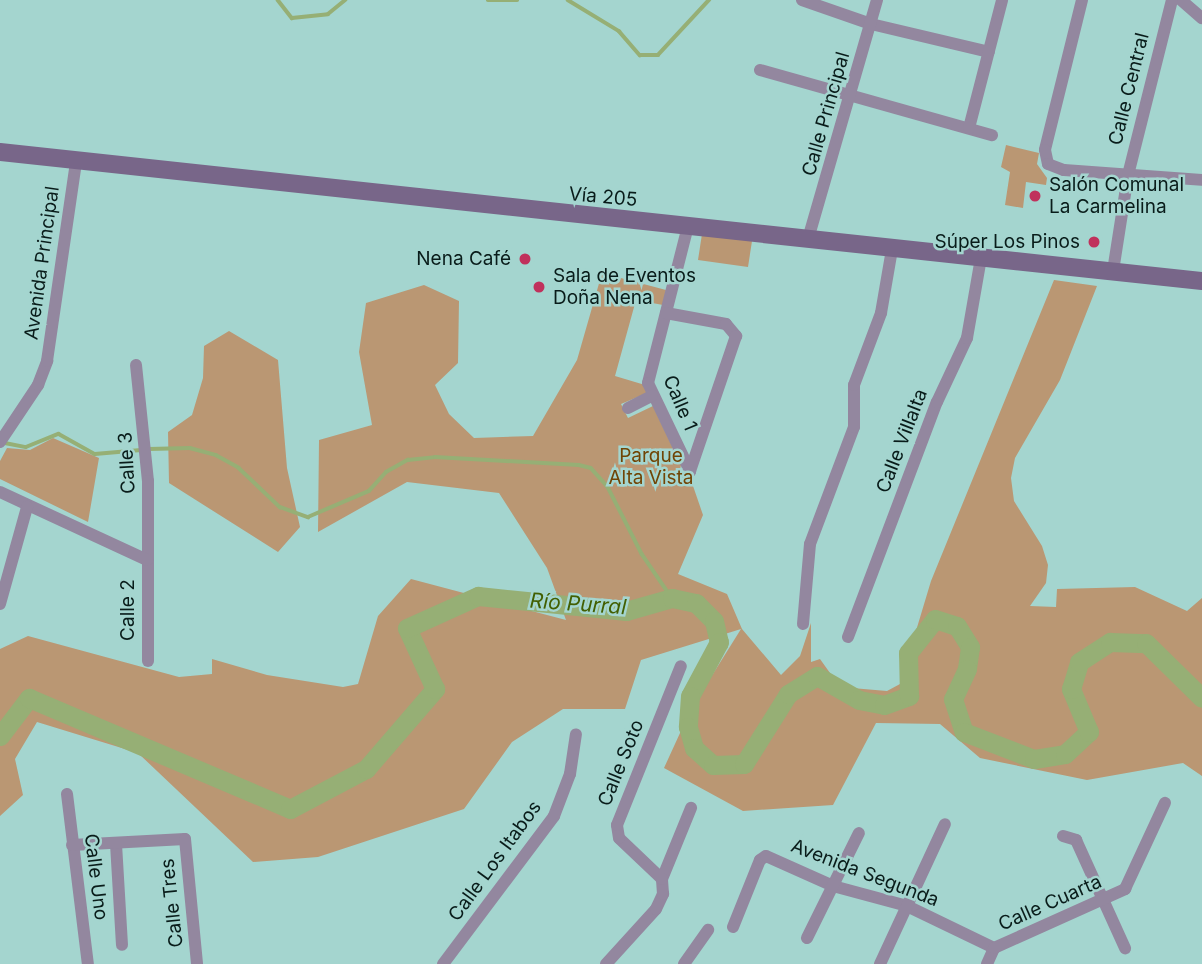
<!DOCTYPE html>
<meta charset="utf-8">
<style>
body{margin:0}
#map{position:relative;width:1202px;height:964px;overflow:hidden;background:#a4d5cf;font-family:Inter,sans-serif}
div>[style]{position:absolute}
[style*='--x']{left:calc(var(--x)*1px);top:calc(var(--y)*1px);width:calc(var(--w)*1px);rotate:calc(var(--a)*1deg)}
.green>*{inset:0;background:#ba9773}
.stream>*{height:3.5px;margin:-1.75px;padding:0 1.75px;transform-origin:1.75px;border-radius:1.75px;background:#96af75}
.river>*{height:19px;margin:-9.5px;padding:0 9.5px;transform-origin:9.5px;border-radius:9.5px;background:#96af75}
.minor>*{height:12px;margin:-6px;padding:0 6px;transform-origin:6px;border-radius:6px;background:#93879f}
.secondary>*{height:18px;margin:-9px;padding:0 9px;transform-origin:9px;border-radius:9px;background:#786689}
.dots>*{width:19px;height:19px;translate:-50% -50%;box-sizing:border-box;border:4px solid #a4d5cf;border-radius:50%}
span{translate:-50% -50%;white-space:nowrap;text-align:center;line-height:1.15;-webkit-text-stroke:5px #a4d5cf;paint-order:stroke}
.street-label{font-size:19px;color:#091c1a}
.poi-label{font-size:19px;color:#091c1a}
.left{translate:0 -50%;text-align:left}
.right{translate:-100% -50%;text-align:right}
.park-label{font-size:19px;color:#704405}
.water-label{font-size:21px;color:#425f02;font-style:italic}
</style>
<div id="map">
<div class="green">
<i style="clip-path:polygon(1006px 145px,1039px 153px,1037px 164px,1047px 178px,1046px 185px,1026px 182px,1023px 208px,1005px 205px,1010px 172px,1001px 167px)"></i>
<i style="clip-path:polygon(702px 234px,752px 241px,748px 267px,698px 260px)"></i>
<i style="clip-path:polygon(602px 273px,666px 290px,663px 305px,636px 300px,615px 376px,645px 385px,647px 393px,621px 404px,628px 418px,653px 406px,681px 465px,679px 474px,692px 483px,703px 515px,678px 574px,727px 594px,742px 629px,781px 675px,800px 656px,811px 623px,811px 662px,820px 659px,840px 687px,887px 691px,900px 684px,931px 581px,1054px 280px,1097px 286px,1060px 380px,1015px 458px,1011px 478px,1014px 501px,1042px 546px,1048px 565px,1046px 583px,1030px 606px,1056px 607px,1057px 589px,1135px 587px,1187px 611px,1202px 598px,1202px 776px,1183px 763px,1087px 780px,980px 758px,940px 724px,876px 723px,833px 805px,743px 811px,664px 768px,691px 709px,741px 629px,641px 660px,625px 709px,563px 709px,512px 742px,464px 809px,318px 857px,253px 862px,138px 753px,37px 722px,15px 759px,23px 795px,0 816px,0 649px,28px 636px,179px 677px,212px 674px,212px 659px,267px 675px,343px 687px,358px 684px,378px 616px,411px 579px,566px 620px,547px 568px,499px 493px,407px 482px,318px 532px,319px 440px,372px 425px,359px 352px,366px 303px,424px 285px,459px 301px,458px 363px,435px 385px,449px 414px,474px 438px,533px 436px,577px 360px)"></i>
<i style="clip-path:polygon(229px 331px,278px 360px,287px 468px,300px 527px,278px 552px,169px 483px,168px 432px,192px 415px,203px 378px,204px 346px)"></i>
<i style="clip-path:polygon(53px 438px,99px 458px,88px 522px,0 479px,0 461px,7px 448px,30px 450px)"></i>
</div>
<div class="stream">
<i style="--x:278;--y:0;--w:23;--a:52"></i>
<i style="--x:292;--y:18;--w:36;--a:-6"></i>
<i style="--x:328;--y:14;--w:22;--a:-39"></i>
<i style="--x:488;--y:0;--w:29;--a:0"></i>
<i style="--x:568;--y:0;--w:60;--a:31.3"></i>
<i style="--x:619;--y:31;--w:32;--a:49"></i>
<i style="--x:640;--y:55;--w:18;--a:0"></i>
<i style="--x:658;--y:55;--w:75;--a:-47.2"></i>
<i style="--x:5;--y:443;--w:21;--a:11"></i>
<i style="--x:26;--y:447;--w:35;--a:-22"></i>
<i style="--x:59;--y:434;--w:41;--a:29.1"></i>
<i style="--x:95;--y:454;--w:46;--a:-5"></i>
<i style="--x:149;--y:449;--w:41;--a:-1.4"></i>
<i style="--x:190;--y:448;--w:27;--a:15"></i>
<i style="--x:216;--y:455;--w:26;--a:29"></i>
<i style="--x:239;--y:468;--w:57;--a:43.6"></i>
<i style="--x:280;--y:507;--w:30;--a:20"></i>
<i style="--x:308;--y:517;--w:66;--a:-23.1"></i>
<i style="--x:369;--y:491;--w:25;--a:-48"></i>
<i style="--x:386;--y:472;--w:25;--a:-29"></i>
<i style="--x:408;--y:460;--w:27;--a:-6"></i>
<i style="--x:435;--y:457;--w:144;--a:3.2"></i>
<i style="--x:579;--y:465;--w:12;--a:14"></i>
<i style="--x:591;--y:468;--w:25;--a:48"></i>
<i style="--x:608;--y:487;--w:75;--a:63.1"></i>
<i style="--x:642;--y:554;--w:53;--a:55.7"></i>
</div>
<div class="river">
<i style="--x:0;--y:736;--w:48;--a:-52.7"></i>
<i style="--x:29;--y:698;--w:284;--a:23"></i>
<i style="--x:290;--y:809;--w:86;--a:-27.8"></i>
<i style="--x:366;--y:769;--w:106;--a:-49.2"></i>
<i style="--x:435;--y:689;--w:67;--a:-114.7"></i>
<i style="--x:407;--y:628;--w:78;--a:-24.3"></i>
<i style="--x:478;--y:596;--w:149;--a:5.8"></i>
<i style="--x:626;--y:611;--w:48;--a:-15.8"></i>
<i style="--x:672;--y:598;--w:25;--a:12"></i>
<i style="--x:696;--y:603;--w:25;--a:45"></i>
<i style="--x:714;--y:621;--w:22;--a:77"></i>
<i style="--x:719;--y:642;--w:61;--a:118.2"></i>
<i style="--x:690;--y:696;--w:31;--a:94"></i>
<i style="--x:688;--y:727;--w:22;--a:74"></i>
<i style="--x:694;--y:748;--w:25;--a:42"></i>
<i style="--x:713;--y:765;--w:31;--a:-2"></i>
<i style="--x:744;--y:764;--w:83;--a:-57.8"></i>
<i style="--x:788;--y:694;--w:34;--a:-32"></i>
<i style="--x:817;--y:676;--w:48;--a:29.7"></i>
<i style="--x:859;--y:700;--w:25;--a:11"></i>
<i style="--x:884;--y:705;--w:27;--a:-20"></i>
<i style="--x:909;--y:696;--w:43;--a:-91.3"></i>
<i style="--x:908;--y:653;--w:43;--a:-51.5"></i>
<i style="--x:935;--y:619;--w:23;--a:18"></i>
<i style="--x:957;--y:626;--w:25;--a:58"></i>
<i style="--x:970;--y:647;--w:22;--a:98"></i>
<i style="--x:967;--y:669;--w:33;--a:115"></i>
<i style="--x:953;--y:699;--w:35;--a:72"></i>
<i style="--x:964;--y:732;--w:75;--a:21.1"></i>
<i style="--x:1034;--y:759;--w:31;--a:-9"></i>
<i style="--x:1065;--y:754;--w:33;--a:-43"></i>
<i style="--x:1089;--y:732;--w:47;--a:-112.7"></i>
<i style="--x:1071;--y:689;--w:28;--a:-73"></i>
<i style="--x:1079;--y:662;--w:37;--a:-33"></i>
<i style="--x:1110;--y:642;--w:36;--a:2"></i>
<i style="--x:1146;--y:643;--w:78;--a:44.5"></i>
</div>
<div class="minor">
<i style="--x:802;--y:0;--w:73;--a:19.2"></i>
<i style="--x:871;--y:24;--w:121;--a:13.3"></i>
<i style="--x:1082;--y:0;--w:154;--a:103.9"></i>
<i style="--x:1045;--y:150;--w:14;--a:78"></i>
<i style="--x:1048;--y:164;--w:17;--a:21"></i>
<i style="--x:1064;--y:170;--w:138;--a:4.1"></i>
<i style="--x:1181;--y:0;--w:28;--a:41"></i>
<i style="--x:760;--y:70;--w:241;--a:15.7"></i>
<i style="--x:969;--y:128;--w:132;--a:-75.5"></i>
<i style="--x:688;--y:226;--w:162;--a:104.3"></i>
<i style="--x:648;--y:383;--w:98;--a:64.5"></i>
<i style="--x:808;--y:239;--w:249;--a:-73.9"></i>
<i style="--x:1113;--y:271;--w:97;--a:-81.1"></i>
<i style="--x:1128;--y:175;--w:180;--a:-75.9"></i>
<i style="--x:666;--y:313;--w:61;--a:10.4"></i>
<i style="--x:726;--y:324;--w:16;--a:50"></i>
<i style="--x:736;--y:336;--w:143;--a:108.8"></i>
<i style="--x:136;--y:365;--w:117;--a:84.1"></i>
<i style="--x:148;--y:481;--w:180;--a:90"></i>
<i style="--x:628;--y:408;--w:27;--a:-27"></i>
<i style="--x:0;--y:442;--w:69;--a:-56.3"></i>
<i style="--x:38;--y:385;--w:26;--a:-69"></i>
<i style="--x:47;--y:361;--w:202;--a:-81.7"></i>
<i style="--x:0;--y:492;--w:162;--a:24.8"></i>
<i style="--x:0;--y:604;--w:101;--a:-74.4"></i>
<i style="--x:803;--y:624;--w:80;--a:-85"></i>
<i style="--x:810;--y:544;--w:125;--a:-69.4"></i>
<i style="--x:854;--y:427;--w:42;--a:-90"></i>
<i style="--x:854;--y:385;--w:77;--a:-69.4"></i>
<i style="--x:881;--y:313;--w:65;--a:-80.2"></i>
<i style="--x:848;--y:637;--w:251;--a:-69.3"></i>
<i style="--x:937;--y:402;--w:71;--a:-64.9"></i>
<i style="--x:967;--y:338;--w:81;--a:-80.1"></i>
<i style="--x:67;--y:794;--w:171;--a:83"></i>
<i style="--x:1063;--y:836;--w:14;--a:17"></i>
<i style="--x:1076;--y:840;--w:119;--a:65.6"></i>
<i style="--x:116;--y:844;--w:101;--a:86.6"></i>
<i style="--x:72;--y:845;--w:113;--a:-3"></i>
<i style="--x:185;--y:839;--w:126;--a:84.5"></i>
<i style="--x:662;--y:879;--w:77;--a:-67.8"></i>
<i style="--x:733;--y:927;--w:72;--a:-68.1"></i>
<i style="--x:760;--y:860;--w:7;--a:-34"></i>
<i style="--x:766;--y:856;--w:73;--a:24.1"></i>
<i style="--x:833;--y:886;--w:77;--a:15.1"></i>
<i style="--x:907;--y:906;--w:97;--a:25.8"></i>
<i style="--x:807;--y:938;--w:117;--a:-63.7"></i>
<i style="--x:443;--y:964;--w:185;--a:-53.1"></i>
<i style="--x:554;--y:816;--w:45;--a:-69.1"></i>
<i style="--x:570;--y:774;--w:40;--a:-81.5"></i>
<i style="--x:606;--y:964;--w:74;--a:-47.7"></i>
<i style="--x:656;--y:909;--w:17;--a:-65"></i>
<i style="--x:663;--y:894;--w:15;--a:-94"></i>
<i style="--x:662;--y:879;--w:59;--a:-136.4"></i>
<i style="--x:619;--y:838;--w:13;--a:-99"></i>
<i style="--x:617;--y:825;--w:171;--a:-68.1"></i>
<i style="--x:684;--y:964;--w:42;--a:-54.8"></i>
<i style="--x:880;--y:964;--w:154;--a:-65.1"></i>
<i style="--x:987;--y:964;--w:17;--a:-66"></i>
<i style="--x:994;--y:948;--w:144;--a:-24.2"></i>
<i style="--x:1125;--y:889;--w:95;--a:-65.1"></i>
</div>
<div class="secondary">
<i style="--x:0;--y:152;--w:1209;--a:6.13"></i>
</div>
<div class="dots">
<i style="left:1035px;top:196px;background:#c0315c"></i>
<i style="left:1094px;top:242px;background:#c0315c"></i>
<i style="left:525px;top:259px;background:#c0315c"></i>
<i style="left:539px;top:287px;background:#c0315c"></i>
</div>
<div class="street-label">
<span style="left:1129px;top:89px;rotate:-76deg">Calle Central</span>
<span style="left:826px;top:114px;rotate:-74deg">Calle Principal</span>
<span style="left:603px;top:197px;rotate:5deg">Vía 205</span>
<span style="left:42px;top:263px;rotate:-82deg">Avenida Principal</span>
<span style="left:680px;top:403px;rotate:67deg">Calle 1</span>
<span style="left:902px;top:441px;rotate:-69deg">Calle Villalta</span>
<span style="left:127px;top:463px;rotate:-93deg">Calle 3</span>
<span style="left:128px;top:610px;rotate:-90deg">Calle 2</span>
<span style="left:621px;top:763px;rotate:-68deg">Calle Soto</span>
<span style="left:495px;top:861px;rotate:-54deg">Calle Los Itabos</span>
<span style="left:865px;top:873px;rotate:21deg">Avenida Segunda</span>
<span style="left:96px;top:877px;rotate:83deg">Calle Uno</span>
<span style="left:172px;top:903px;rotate:-96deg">Calle Tres</span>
<span style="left:1050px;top:903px;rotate:-24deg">Calle Cuarta</span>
</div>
<div class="poi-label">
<span class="left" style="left:1049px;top:196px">Salón Comunal<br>La Carmelina</span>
<span class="right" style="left:1080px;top:242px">Súper Los Pinos</span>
<span class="right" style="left:511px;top:259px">Nena Café</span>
<span class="left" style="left:553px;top:287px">Sala de Eventos<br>Doña Nena</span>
</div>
<div class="park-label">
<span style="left:651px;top:467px">Parque<br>Alta Vista</span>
</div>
<div class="water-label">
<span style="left:578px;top:604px;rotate:4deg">Río Purral</span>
</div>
</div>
